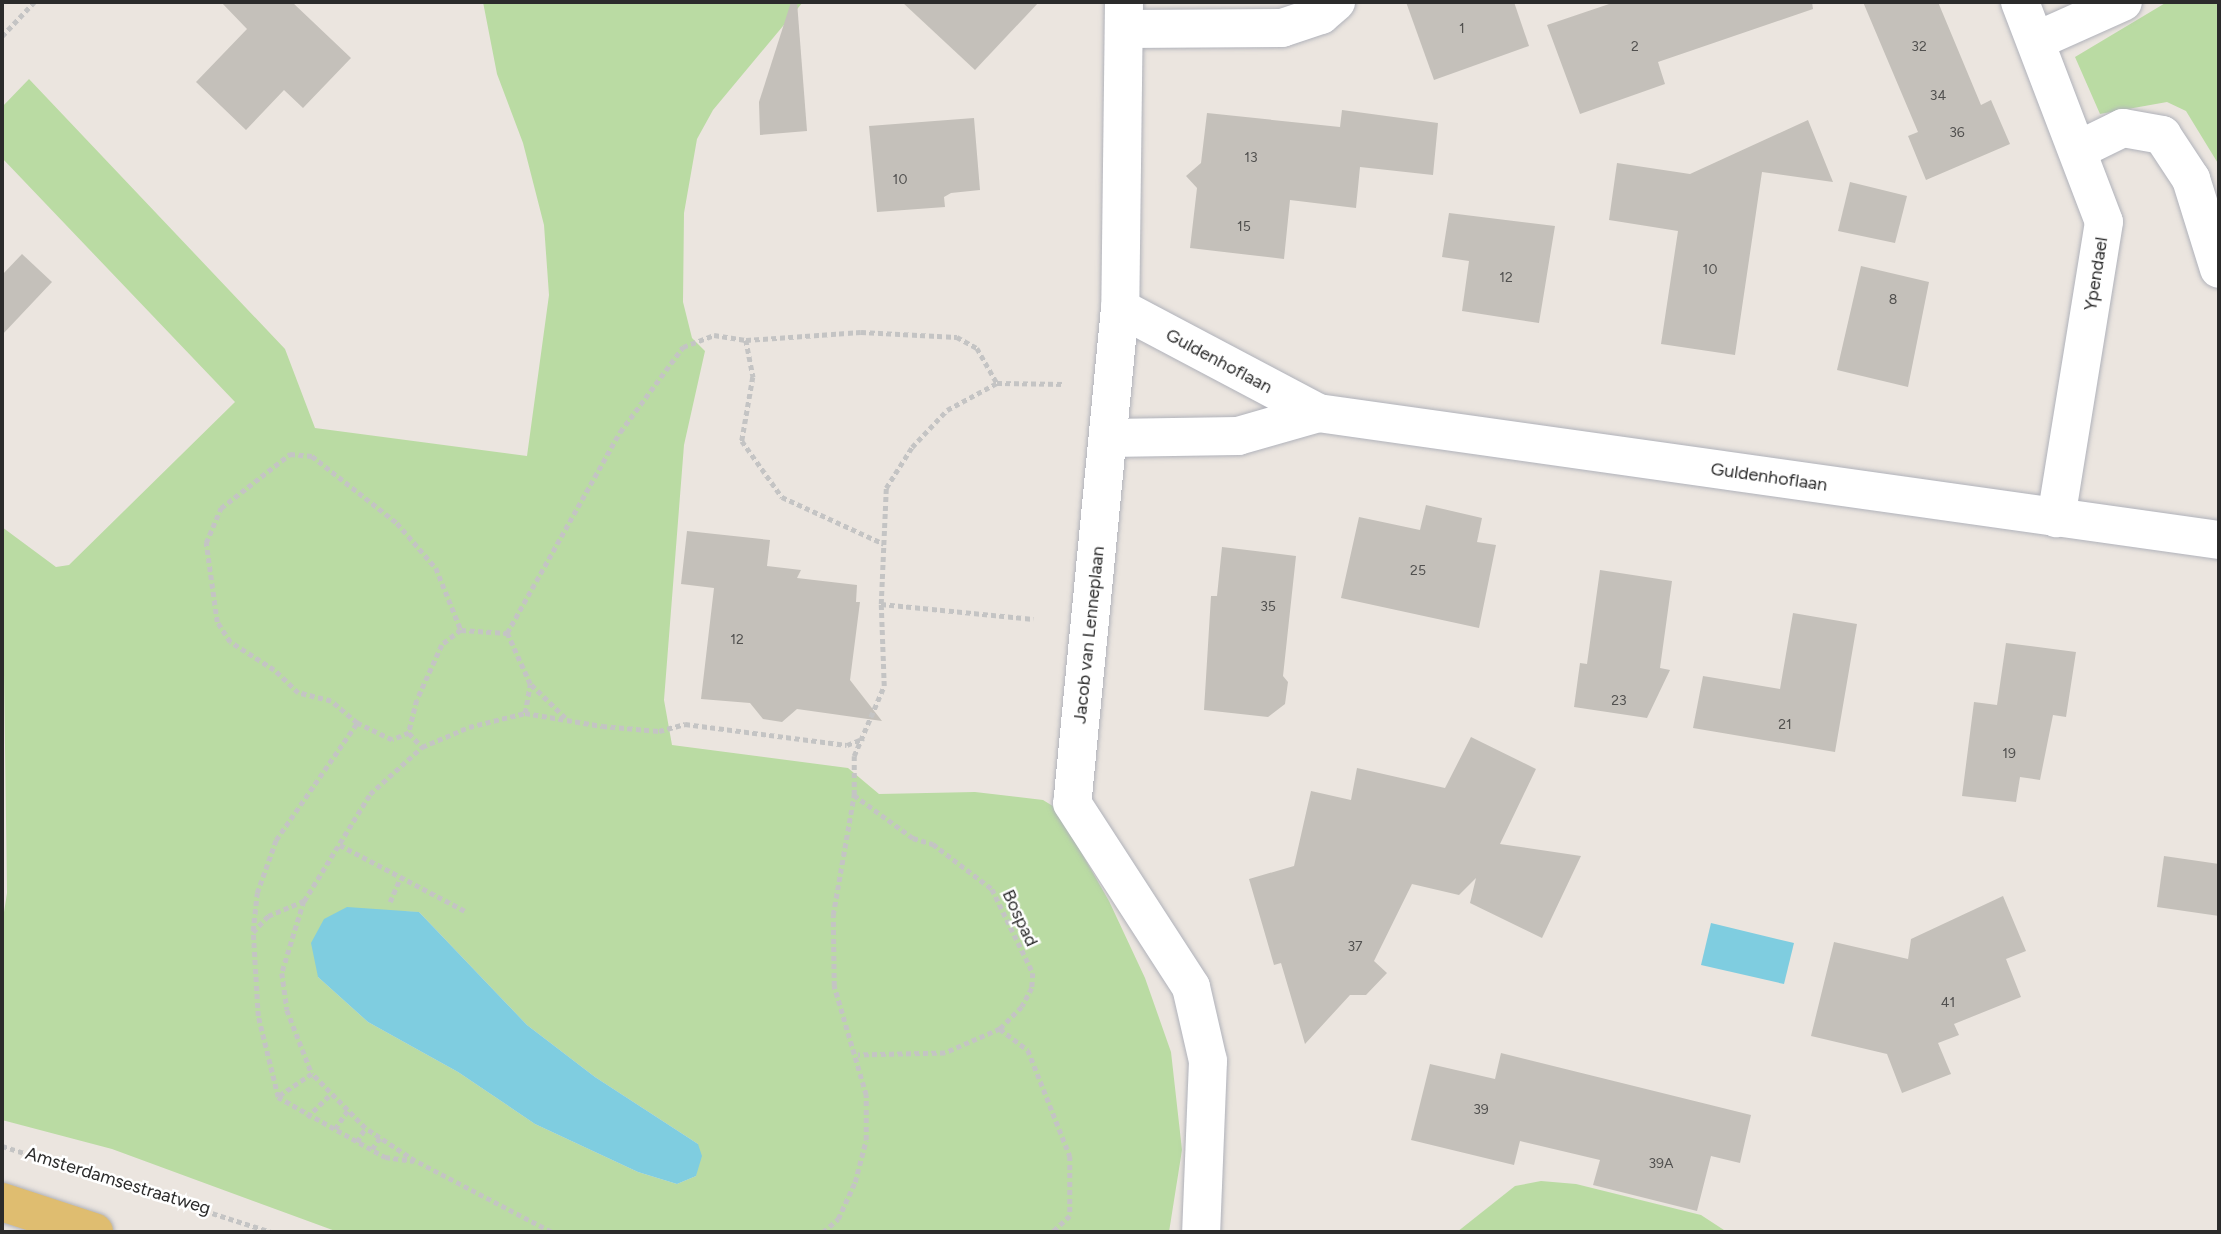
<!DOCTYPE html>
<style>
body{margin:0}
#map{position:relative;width:2221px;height:1234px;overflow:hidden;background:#ebe5df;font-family:Figtree,sans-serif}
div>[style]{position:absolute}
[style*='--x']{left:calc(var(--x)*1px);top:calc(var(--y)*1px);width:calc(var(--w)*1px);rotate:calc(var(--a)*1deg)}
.green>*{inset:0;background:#badba3}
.water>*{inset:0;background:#7fcde0}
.building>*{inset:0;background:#c4c0ba}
.path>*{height:4.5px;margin-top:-2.25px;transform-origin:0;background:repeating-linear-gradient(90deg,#c4c4c4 0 5px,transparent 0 8.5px)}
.roads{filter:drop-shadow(0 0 2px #b0b2ba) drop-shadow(0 0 2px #b0b2ba)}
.minor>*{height:38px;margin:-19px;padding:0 19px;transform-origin:19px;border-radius:19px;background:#fff}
.major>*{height:38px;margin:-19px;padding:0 19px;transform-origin:19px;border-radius:19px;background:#dfbd70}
span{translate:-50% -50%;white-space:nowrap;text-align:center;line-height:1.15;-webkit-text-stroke:5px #fff;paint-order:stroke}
.number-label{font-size:14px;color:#51504f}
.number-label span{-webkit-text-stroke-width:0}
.street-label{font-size:18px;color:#2b2b2b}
.frame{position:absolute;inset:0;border:4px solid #2b2b2b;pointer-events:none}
</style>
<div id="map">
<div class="green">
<i style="clip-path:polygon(evenodd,483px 2px,803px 2px,713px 110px,697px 139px,684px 213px,683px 302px,692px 338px,705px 351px,684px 445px,664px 700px,672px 745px,848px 768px,879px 794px,975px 792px,1043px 800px,1056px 808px,1109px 901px,1145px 978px,1171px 1052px,1182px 1150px,1169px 1232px,338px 1232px,112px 1149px,2px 1120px,2px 925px,7px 893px,2px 527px,56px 567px,69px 565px,235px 402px,2px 158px,2px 107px,29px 79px,285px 349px,315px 428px,527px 456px,549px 295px,544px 225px,523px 143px,497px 74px,483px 2px,386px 911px,419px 912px,527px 1025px,595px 1077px,698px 1144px,696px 1176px,677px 1184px,638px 1172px,535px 1124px,458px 1072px,368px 1022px,318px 977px,386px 911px)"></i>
<i style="clip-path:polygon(2167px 2px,2219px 2px,2219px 165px,2186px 111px,2167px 102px,2100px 114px,2075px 57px)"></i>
<i style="clip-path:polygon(1541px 1181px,1576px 1184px,1701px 1215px,1727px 1232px,1457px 1232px,1515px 1186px)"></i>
</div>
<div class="water">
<i style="clip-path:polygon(347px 907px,419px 912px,527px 1025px,595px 1077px,698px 1144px,702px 1156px,696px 1176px,677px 1184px,638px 1172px,535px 1124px,458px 1072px,368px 1022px,318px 977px,311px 943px,324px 919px)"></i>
<i style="clip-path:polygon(1711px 923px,1794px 943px,1784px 984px,1701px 965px)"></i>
</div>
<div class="building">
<i style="clip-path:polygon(221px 2px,292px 2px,351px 58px,303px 108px,284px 90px,246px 130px,196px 82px,247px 29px)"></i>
<i style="clip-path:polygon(791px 2px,797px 2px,807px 131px,760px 135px,759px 102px)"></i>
<i style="clip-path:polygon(902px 2px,1039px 2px,975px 70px)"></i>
<i style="clip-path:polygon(1406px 2px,1514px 2px,1529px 46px,1434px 80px)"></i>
<i style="clip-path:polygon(1615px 2px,1812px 2px,1813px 9px,1658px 62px,1665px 84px,1580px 114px,1547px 25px)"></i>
<i style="clip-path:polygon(1863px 2px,1938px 2px,1981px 105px,1991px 100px,2010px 144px,1926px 180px,1908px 136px,1918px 132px)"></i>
<i style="clip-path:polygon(1342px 110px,1438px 123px,1433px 175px,1360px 167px,1356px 208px,1290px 200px,1284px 259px,1190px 248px,1197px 188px,1186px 176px,1201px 163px,1207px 113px,1340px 127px)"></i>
<i style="clip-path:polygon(974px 118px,980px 190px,951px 193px,944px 197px,945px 207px,877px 212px,869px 126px)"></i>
<i style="clip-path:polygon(1808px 120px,1833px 182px,1762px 172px,1735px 355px,1661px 344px,1678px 231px,1609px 220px,1617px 163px,1690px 174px)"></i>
<i style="clip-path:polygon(1850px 182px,1907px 196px,1895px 243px,1838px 231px)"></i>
<i style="clip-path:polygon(1449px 213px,1555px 226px,1539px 323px,1462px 311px,1469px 261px,1442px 257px)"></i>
<i style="clip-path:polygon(22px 254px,52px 282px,2px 335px,2px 275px)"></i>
<i style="clip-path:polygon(1861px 266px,1929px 282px,1908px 387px,1837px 370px)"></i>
<i style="clip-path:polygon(1426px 505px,1482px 518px,1477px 542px,1496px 545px,1479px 628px,1341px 598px,1359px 517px,1420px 530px)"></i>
<i style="clip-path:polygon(687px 531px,770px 540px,767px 566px,801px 570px,797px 578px,857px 585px,856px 602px,860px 602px,850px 680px,882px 721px,797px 709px,782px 722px,763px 719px,750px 703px,701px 699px,714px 588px,681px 584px)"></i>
<i style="clip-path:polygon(1222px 547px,1296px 556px,1283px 676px,1288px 682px,1285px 704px,1268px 717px,1204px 710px,1211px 596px,1217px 596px)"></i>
<i style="clip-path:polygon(1600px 570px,1672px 581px,1660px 668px,1670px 670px,1647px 718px,1574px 707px,1580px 663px,1587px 664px)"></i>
<i style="clip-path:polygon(1793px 613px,1857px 624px,1835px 752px,1693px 728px,1703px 676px,1780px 689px)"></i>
<i style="clip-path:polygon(2006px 643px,2076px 652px,2066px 717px,2053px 715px,2040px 780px,2020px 777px,2016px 802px,1962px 796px,1974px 702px,1997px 705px)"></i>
<i style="clip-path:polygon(1471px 737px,1536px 769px,1500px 844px,1581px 856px,1542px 938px,1470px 903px,1476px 878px,1459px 895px,1412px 884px,1374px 961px,1387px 973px,1366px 995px,1350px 995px,1305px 1044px,1281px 963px,1274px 965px,1249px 879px,1294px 866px,1311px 791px,1351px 800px,1357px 768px,1445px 788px)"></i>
<i style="clip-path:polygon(2164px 856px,2219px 864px,2219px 916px,2157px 907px)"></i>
<i style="clip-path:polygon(2003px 896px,2026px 951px,2006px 959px,2021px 997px,1954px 1024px,1959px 1035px,1938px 1043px,1951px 1074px,1902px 1093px,1887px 1054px,1811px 1036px,1834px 942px,1908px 959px,1911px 939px)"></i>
<i style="clip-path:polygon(1501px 1053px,1751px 1115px,1740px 1163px,1711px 1156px,1697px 1211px,1593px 1185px,1600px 1160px,1520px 1141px,1514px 1165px,1411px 1140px,1430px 1064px,1495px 1079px)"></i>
</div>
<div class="path">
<i style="--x:2;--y:36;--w:47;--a:-46.7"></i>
<i style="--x:746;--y:340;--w:115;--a:-4"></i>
<i style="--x:861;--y:332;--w:96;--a:3"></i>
<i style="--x:957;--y:337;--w:23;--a:29"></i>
<i style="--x:977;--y:348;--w:40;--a:60.3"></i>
<i style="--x:881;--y:604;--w:153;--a:5.6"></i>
<i style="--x:461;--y:630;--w:46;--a:3.7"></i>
<i style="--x:525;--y:713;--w:29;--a:-80"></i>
<i style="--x:565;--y:718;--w:49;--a:-135.8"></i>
<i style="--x:530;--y:684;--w:56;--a:-114.3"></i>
<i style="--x:507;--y:633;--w:231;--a:-60.7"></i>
<i style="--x:620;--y:432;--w:106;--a:-53.5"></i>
<i style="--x:683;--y:347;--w:33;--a:-21"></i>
<i style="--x:714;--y:335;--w:32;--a:9"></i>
<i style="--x:746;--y:340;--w:38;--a:79"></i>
<i style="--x:753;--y:377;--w:65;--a:99.8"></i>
<i style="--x:742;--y:441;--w:69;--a:54.5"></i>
<i style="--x:782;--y:497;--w:112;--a:24.7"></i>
<i style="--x:409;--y:733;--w:18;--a:158"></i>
<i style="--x:392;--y:740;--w:39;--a:-154"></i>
<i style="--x:357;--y:723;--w:34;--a:-140"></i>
<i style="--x:331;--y:701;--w:34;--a:-166"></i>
<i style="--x:298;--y:693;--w:33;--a:-136"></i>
<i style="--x:274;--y:670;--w:52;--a:-147.5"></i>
<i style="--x:230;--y:642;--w:24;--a:-123"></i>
<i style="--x:217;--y:622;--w:80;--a:-97.9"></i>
<i style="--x:206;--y:543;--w:38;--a:-67"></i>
<i style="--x:221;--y:508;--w:88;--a:-38"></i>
<i style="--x:290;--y:454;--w:22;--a:5"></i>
<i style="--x:312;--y:456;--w:108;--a:38.2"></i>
<i style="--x:397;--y:523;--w:60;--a:49.1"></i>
<i style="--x:436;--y:568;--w:67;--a:68"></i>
<i style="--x:461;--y:630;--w:24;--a:142"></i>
<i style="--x:442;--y:645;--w:60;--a:114.4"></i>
<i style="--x:417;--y:700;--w:34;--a:104"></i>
<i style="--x:409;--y:733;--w:19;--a:47"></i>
<i style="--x:854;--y:795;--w:73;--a:36.1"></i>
<i style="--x:913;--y:838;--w:21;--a:17"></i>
<i style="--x:933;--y:844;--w:74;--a:37.3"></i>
<i style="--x:992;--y:889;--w:93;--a:64"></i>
<i style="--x:1033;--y:973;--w:15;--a:94"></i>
<i style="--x:1032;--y:988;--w:21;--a:118"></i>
<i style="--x:1022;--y:1007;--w:31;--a:135"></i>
<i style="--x:1000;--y:1029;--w:60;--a:156.4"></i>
<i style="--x:945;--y:1053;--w:87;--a:178.7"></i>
<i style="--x:340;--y:845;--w:141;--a:27.8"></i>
<i style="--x:304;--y:901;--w:75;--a:107"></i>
<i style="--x:282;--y:973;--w:37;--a:82"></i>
<i style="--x:287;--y:1010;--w:69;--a:68.7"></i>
<i style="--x:390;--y:902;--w:25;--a:-67"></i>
<i style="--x:253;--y:931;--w:38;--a:-84"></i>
<i style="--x:257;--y:893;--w:56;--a:-70.3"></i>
<i style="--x:276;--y:840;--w:142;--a:-55.3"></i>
<i style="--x:1000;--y:1029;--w:35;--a:37"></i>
<i style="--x:1028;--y:1050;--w:114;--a:68.4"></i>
<i style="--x:1070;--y:1156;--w:60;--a:90"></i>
<i style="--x:1070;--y:1216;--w:23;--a:137"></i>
<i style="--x:278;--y:1097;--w:123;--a:29.3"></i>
<i style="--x:385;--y:1157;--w:29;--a:8"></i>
<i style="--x:307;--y:1117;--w:30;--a:-44"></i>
<i style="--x:335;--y:1129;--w:22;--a:-56"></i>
<i style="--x:357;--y:1142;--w:16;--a:-60"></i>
<i style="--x:2;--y:1146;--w:283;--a:17.7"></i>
<i style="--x:372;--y:1149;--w:14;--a:-56"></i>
<i style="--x:551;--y:1232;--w:153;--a:-152.4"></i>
<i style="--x:415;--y:1161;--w:60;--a:-146.6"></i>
<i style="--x:365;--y:1128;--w:76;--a:-134.5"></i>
<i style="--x:312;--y:1074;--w:41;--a:145.9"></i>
<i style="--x:278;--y:1097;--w:83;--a:-103.9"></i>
<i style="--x:258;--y:1016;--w:84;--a:-93.4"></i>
<i style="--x:253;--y:932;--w:22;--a:-47"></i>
<i style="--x:268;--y:916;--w:39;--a:-23"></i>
<i style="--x:304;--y:901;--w:126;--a:-58.3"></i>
<i style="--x:370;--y:794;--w:70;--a:-42.1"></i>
<i style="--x:422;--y:747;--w:51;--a:-23.1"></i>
<i style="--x:469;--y:727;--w:58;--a:-14"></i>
<i style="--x:525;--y:713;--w:78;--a:9.6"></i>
<i style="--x:602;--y:726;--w:57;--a:5"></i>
<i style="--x:659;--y:731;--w:27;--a:-15"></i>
<i style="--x:685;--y:724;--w:163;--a:7.4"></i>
<i style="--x:847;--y:745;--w:18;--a:-22"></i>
<i style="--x:823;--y:1232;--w:20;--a:-41"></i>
<i style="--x:838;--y:1219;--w:41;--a:-65.3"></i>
<i style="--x:855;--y:1182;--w:43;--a:-75.3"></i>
<i style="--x:866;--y:1140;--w:45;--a:-90"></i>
<i style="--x:866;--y:1095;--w:114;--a:-106.4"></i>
<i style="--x:834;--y:986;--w:71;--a:-90.8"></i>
<i style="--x:833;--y:915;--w:122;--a:-80.1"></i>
<i style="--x:854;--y:795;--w:39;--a:-90"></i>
<i style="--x:854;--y:756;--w:76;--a:-66.8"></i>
<i style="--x:884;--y:686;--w:82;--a:-92.1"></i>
<i style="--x:881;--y:604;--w:116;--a:-87.5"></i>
<i style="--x:886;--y:488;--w:49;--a:-57.6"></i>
<i style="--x:912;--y:447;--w:51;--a:-46.6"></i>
<i style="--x:947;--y:410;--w:57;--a:-28.4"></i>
<i style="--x:997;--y:383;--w:68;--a:0.8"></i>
</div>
<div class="roads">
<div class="minor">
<i style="--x:1124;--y:2;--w:306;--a:90.7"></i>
<i style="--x:1120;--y:308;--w:497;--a:95.5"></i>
<i style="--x:1072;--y:803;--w:219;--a:57.1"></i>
<i style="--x:1191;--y:987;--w:76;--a:77.1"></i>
<i style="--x:1208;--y:1061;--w:171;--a:92.3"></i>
<i style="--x:2020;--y:2;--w:235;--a:69.1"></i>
<i style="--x:2104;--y:222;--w:300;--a:99.2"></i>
<i style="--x:1125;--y:29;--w:157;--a:-0.4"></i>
<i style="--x:1282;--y:28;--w:41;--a:-18.4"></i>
<i style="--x:1321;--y:15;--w:20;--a:-41"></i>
<i style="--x:2038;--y:40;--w:93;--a:-24.1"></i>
<i style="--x:2078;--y:150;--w:50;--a:-26.1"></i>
<i style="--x:2123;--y:128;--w:40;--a:10"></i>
<i style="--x:2162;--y:135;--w:53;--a:56.6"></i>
<i style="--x:2191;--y:179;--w:94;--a:72.7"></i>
<i style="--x:1120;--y:308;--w:224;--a:27.9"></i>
<i style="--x:1318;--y:413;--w:910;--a:8.02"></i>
<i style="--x:1109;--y:438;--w:129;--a:-0.9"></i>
<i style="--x:1238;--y:436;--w:83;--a:-16"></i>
</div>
<div class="major">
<i style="--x:2;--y:1202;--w:97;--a:18.1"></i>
</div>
</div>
<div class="number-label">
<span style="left:1462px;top:29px">1</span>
<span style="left:1635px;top:47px">2</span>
<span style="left:1919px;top:47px">32</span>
<span style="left:1938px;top:96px">34</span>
<span style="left:1957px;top:133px">36</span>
<span style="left:1251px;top:158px">13</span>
<span style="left:900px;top:180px">10</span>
<span style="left:1244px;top:227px">15</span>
<span style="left:1710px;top:270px">10</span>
<span style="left:1506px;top:278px">12</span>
<span style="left:1893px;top:300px">8</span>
<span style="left:1418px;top:571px">25</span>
<span style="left:1268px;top:607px">35</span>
<span style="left:737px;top:640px">12</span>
<span style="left:1619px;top:701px">23</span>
<span style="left:1785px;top:725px">21</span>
<span style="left:2009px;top:754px">19</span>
<span style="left:1355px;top:947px">37</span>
<span style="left:1948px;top:1003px">41</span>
<span style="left:1481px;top:1110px">39</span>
<span style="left:1661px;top:1164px">39A</span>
</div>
<div class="street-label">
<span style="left:2096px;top:274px;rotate:-81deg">Ypendael</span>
<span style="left:1219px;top:361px;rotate:28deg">Guldenhoflaan</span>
<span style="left:1769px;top:477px;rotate:8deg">Guldenhoflaan</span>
<span style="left:1089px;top:635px;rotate:-84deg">Jacob van Lenneplaan</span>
<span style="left:1020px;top:918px;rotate:65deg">Bospad</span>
<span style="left:118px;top:1181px;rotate:17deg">Amsterdamsestraatweg</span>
</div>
<div class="frame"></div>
</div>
